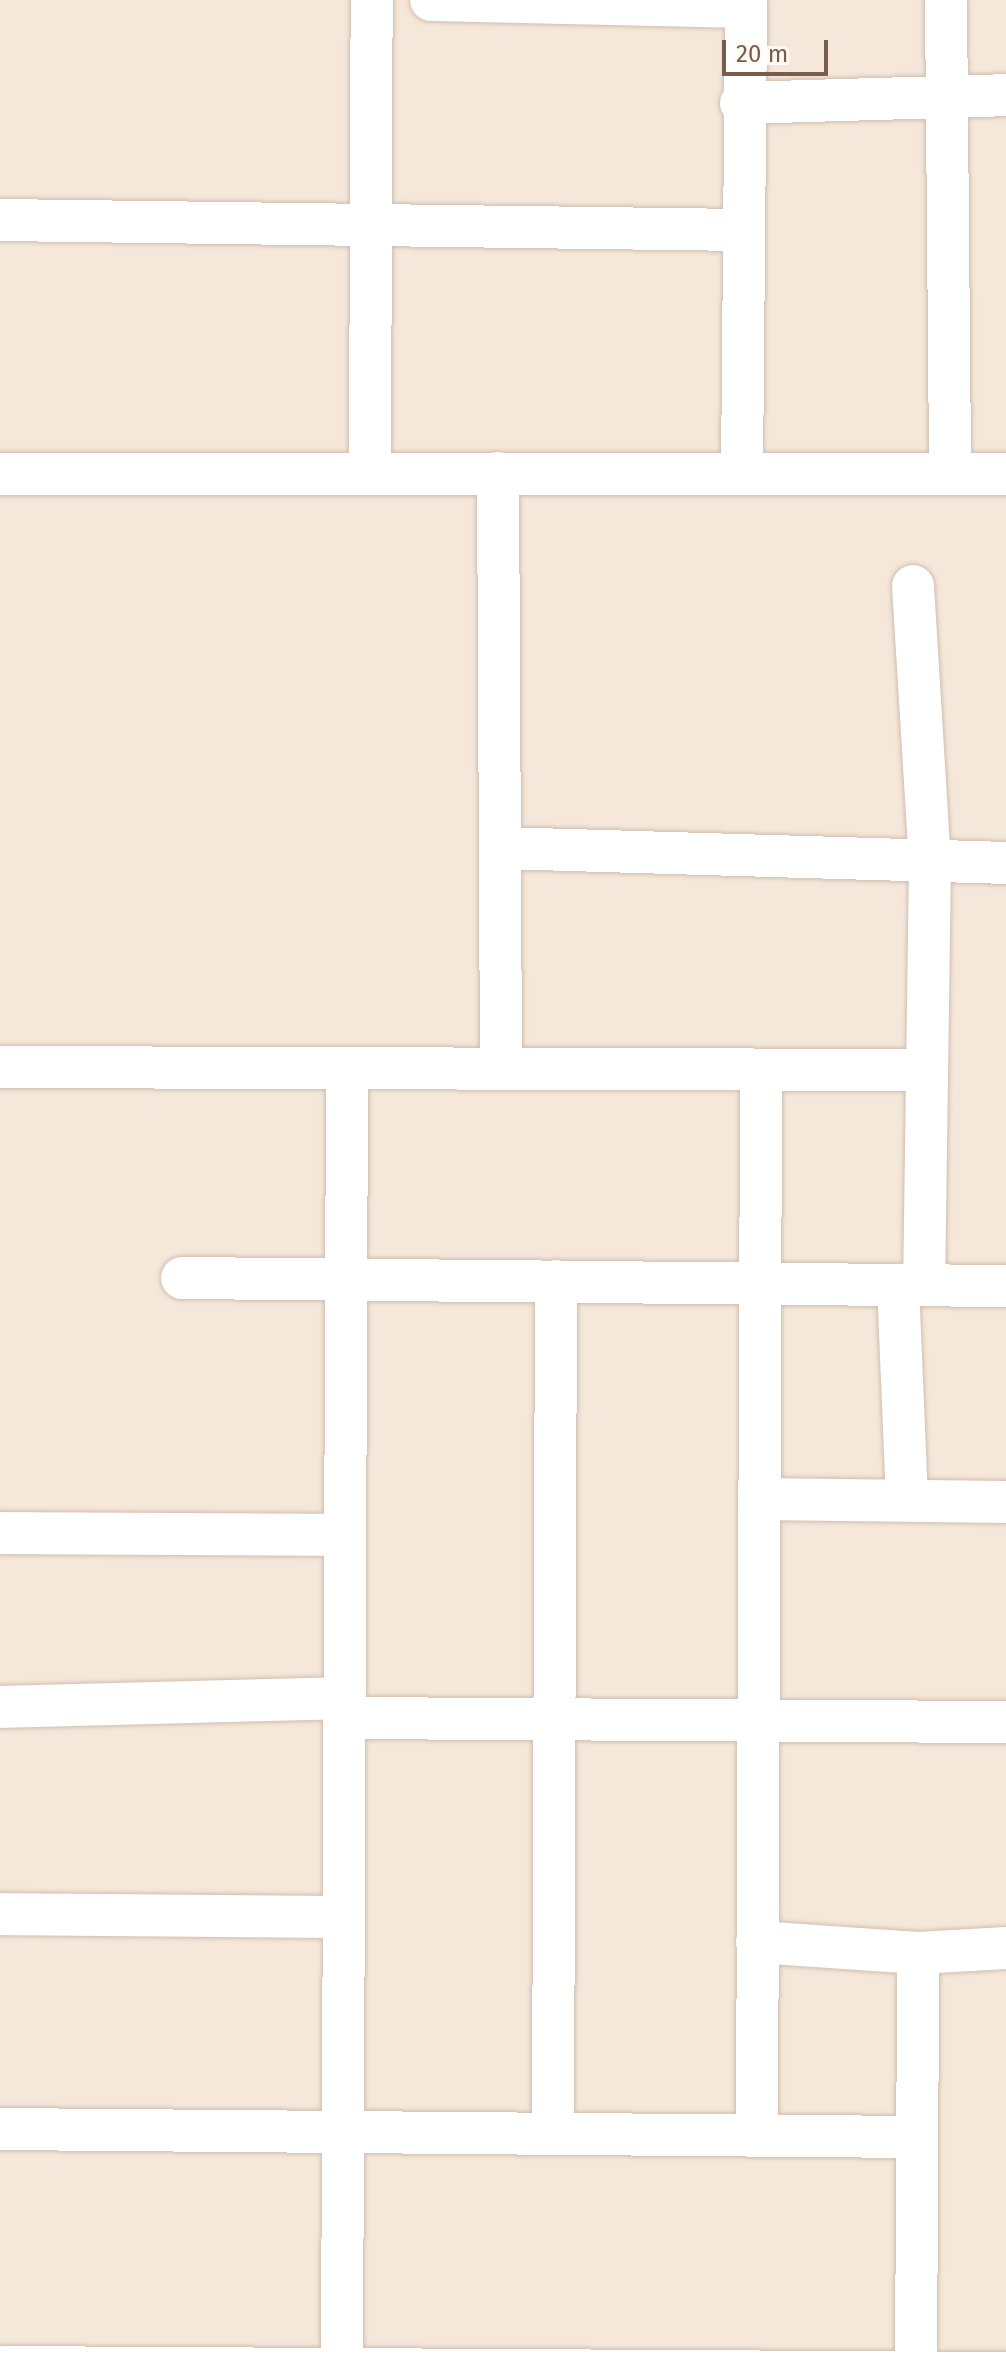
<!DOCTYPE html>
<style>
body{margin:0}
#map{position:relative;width:1006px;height:2373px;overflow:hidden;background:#fdf6ec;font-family:"Fira Sans",sans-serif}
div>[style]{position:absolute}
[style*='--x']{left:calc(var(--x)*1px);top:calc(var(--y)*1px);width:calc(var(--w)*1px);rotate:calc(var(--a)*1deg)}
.residential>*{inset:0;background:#f5e8da}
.roads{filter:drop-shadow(0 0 2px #d1beb0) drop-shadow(0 0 2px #d1beb0)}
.street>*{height:42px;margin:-21px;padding:0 21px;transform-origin:21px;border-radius:21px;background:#fff}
span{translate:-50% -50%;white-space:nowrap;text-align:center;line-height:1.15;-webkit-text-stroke:6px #fffaf3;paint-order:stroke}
.scale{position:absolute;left:722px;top:40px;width:106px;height:36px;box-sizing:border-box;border:4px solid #7a5c4d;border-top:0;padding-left:10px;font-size:24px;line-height:28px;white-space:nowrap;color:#7a5c4d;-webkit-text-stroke:6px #fffaf3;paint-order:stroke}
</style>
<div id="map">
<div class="residential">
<i style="clip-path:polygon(0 0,1006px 0,1006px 2373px,0 2373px)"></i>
</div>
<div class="roads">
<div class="street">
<i style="--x:431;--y:0;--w:315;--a:1.3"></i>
<i style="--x:946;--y:0;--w:474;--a:89.5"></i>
<i style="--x:741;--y:103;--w:265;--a:-1.7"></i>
<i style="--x:0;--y:220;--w:744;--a:0.77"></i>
<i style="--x:498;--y:473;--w:595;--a:89.71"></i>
<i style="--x:0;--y:474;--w:1006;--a:0"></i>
<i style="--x:370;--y:474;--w:474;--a:-89.8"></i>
<i style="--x:742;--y:474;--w:474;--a:-89.5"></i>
<i style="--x:913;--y:586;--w:277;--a:86.5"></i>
<i style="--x:930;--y:862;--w:423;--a:90.8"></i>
<i style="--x:502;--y:848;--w:504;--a:1.7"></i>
<i style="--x:0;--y:1067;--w:922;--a:0.19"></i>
<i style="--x:182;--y:1278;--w:824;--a:0.56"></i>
<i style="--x:898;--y:1285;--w:215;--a:87.6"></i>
<i style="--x:759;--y:1499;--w:247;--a:0.7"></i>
<i style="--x:0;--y:1533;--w:345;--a:0.3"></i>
<i style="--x:0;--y:1707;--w:344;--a:-1.5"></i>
<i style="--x:344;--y:1718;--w:662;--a:0.35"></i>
<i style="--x:0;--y:1914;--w:344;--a:0.5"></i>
<i style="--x:757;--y:1942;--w:161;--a:3.9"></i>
<i style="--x:918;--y:1953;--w:88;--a:-3.3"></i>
<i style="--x:0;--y:2129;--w:917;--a:0.5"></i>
<i style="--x:553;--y:2133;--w:852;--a:-89.8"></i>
<i style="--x:757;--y:2135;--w:1061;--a:-89.78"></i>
<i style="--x:0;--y:2367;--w:1006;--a:0.34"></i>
<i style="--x:342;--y:2373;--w:1303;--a:-89.78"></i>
<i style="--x:916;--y:2373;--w:420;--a:-89.7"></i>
</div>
</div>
<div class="scale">20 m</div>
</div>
